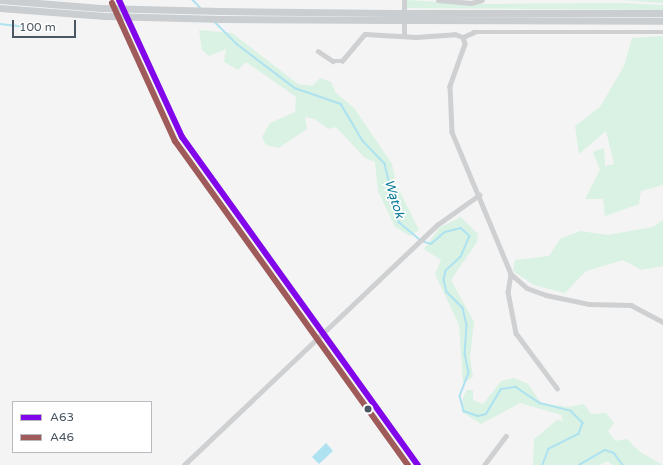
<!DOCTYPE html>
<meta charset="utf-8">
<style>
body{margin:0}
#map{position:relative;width:663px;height:465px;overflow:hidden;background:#f4f4f4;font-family:"Varela Round",sans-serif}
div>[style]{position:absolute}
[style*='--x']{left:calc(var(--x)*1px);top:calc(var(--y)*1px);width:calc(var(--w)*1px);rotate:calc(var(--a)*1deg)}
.green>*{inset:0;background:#d9f2e3}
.water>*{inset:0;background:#aee2f0}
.stream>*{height:1.5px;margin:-0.75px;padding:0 0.75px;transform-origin:0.75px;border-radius:0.75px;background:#aee2f0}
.minor>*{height:4.5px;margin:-2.25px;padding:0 2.25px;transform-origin:2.25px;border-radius:2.25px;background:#ced0d2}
.tertiary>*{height:6px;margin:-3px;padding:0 3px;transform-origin:3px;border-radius:3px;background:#ced0d2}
.primary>*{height:7px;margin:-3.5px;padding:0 3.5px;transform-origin:3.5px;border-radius:3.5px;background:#caced1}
.primary-bridge>*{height:7px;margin:-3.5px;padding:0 3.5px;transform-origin:3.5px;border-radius:3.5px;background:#caced1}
.bus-1>*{height:6px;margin:-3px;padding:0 3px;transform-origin:3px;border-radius:3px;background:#8206eb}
.bus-2>*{height:6px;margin:-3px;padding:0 3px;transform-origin:3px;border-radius:3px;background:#9e5b5a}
.dots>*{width:11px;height:11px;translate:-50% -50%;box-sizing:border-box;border:2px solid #fff;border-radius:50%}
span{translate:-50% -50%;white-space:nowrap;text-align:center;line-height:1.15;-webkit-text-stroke:3.5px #fff;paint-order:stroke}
.water-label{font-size:13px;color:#0c7c9b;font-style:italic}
.legend{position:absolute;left:12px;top:401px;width:140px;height:52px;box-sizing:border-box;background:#fff;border:1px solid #b7bbc0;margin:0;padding:5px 7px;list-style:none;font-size:12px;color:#4a5661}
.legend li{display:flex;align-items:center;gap:8px;height:20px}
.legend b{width:20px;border:1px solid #b7bbc0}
.scale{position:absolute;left:12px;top:20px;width:64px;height:18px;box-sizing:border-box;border:2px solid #4a5661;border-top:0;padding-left:5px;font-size:12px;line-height:14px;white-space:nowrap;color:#4a5661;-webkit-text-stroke:3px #fff;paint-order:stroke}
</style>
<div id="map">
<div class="green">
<i style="clip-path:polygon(407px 0,476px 4px,623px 3px,663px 5px,663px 10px,405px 8px)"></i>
<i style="clip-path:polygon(549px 0,663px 0,663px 3px,622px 0)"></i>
<i style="clip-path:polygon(199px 30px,232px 33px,298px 84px,312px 86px,320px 78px,331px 82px,336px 93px,354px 108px,392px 164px,396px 184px,419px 230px,410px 236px,395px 227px,378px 191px,375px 162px,365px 158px,336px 127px,328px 129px,315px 119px,305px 117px,307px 129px,279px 148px,266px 145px,262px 137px,270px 123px,295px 112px,296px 97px,246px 62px,238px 70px,224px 62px,226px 49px,209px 56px,202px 50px)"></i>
<i style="clip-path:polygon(663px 36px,663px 185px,641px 191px,639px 204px,605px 216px,603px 199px,585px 199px,600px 170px,593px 152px,604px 148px,605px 166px,614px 164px,606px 131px,579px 154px,575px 126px,600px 107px,624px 66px,632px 38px)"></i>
<i style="clip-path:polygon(461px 217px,478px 234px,477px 242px,451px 280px,474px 322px,470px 357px,473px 377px,463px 383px,459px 325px,435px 274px,441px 260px,424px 249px,439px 228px)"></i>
<i style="clip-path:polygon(663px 220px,663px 266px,641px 270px,623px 260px,586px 271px,565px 293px,534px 285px,513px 271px,515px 260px,549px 256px,560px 239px,580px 231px,608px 235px,653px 227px)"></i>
<i style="clip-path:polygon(514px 378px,528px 384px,541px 403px,568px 407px,584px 404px,591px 414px,606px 413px,614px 423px,608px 431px,615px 441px,627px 439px,640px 452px,663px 465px,612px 465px,608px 461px,600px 465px,533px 465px,534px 439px,557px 420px,563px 421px,561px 415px,520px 403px,481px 424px,462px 412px,463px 397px,467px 390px,473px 390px,473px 400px,483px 404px,501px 381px)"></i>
</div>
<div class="water">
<i style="clip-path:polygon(326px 443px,333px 451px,319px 464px,312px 457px)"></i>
</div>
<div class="stream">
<i style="--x:193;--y:0;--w:10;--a:45"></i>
<i style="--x:214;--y:21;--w:33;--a:45"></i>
<i style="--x:237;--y:44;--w:73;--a:37.2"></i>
<i style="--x:295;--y:88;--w:49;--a:19.2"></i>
<i style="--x:341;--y:104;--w:43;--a:59.3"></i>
<i style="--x:363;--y:141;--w:32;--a:46"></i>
<i style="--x:385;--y:164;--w:60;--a:76.4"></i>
<i style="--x:399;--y:222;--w:26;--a:40"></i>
<i style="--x:0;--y:24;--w:20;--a:6"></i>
<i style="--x:422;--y:241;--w:9;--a:18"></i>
<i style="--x:431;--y:244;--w:18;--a:-41"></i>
<i style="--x:445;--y:232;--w:16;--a:-14"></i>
<i style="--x:461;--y:228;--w:12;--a:42"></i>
<i style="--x:470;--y:236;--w:23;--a:113"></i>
<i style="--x:461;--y:257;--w:21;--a:137"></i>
<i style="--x:446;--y:271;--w:9;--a:103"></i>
<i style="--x:444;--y:280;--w:12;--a:76"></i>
<i style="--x:447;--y:292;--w:23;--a:45"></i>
<i style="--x:463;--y:308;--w:18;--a:77"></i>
<i style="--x:467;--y:326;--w:28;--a:94"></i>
<i style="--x:465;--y:354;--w:19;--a:78"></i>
<i style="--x:469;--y:373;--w:25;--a:111"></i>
<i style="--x:460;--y:396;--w:16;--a:75"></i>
<i style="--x:464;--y:411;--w:15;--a:20"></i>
<i style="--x:478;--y:416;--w:8;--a:-14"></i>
<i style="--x:486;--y:414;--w:29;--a:-59"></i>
<i style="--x:501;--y:389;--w:15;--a:-8"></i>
<i style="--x:516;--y:387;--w:29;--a:34"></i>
<i style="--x:540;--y:403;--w:32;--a:14"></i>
<i style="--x:571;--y:411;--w:17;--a:45"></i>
<i style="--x:583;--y:423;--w:12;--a:110"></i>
<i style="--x:579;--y:434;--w:34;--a:153"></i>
<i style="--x:549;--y:449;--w:17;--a:111"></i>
<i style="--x:579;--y:465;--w:30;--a:-30"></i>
<i style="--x:605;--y:450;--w:9;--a:18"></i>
<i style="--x:614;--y:453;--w:15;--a:53"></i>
</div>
<div class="minor">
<i style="--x:438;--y:0;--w:33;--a:5"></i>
<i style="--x:471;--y:3;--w:11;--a:-15"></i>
<i style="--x:404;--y:36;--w:36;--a:-90"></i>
<i style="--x:463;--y:37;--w:12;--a:-24"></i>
<i style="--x:474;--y:32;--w:189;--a:0"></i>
<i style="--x:318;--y:51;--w:18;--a:34"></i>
<i style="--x:333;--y:61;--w:9;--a:0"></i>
<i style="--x:342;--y:61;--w:35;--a:-50"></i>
<i style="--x:365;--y:34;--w:51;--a:3.4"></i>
<i style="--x:416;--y:37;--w:39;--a:-4"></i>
<i style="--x:455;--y:34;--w:9;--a:21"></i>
<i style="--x:463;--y:37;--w:7;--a:74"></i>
<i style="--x:465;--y:44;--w:45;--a:109.7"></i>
<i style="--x:450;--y:86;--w:46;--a:87.5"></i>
<i style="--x:452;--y:132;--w:154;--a:67.4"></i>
<i style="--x:511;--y:274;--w:21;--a:41"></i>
<i style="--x:527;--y:288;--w:20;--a:20"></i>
<i style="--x:546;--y:295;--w:44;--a:11.8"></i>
<i style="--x:589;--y:304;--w:42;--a:1.4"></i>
<i style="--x:631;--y:305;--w:36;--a:28"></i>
<i style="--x:511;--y:274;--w:18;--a:99"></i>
<i style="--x:508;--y:292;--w:42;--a:79"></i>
<i style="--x:516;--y:333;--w:69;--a:53.3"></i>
<i style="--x:184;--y:465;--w:349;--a:-43.5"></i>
<i style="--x:437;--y:225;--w:52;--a:-35.5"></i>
<i style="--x:484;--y:465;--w:36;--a:-53"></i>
</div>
<div class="tertiary">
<i style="--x:119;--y:0;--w:151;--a:65.3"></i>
<i style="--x:182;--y:137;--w:404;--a:54.3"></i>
</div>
<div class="primary">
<i style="--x:0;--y:0;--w:101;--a:4.5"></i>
<i style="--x:0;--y:8;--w:105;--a:4.4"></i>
<i style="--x:220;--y:11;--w:173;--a:0.7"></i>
<i style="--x:419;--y:13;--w:244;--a:0"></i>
<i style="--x:223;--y:19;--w:170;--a:0.3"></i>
<i style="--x:415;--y:20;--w:248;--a:0.2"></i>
</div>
<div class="primary-bridge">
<i style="--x:101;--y:8;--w:119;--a:1.4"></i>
<i style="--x:393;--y:13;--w:26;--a:0"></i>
<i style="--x:105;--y:16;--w:118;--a:1.5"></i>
<i style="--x:393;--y:20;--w:22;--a:0"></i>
</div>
<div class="bus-1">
<i style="--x:119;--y:0;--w:151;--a:65.3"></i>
<i style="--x:182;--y:137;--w:404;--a:54.3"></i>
</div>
<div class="bus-2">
<i style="--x:112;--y:3;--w:152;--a:65.5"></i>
<i style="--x:175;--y:141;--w:399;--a:54.3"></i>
</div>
<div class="dots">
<i style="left:368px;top:409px;background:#4a5661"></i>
</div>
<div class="water-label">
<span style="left:394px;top:199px;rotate:73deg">Wątok</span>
</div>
<ul class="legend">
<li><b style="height:5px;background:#8206eb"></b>A63</li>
<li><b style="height:5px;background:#9e5b5a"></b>A46</li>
</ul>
<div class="scale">100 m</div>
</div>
